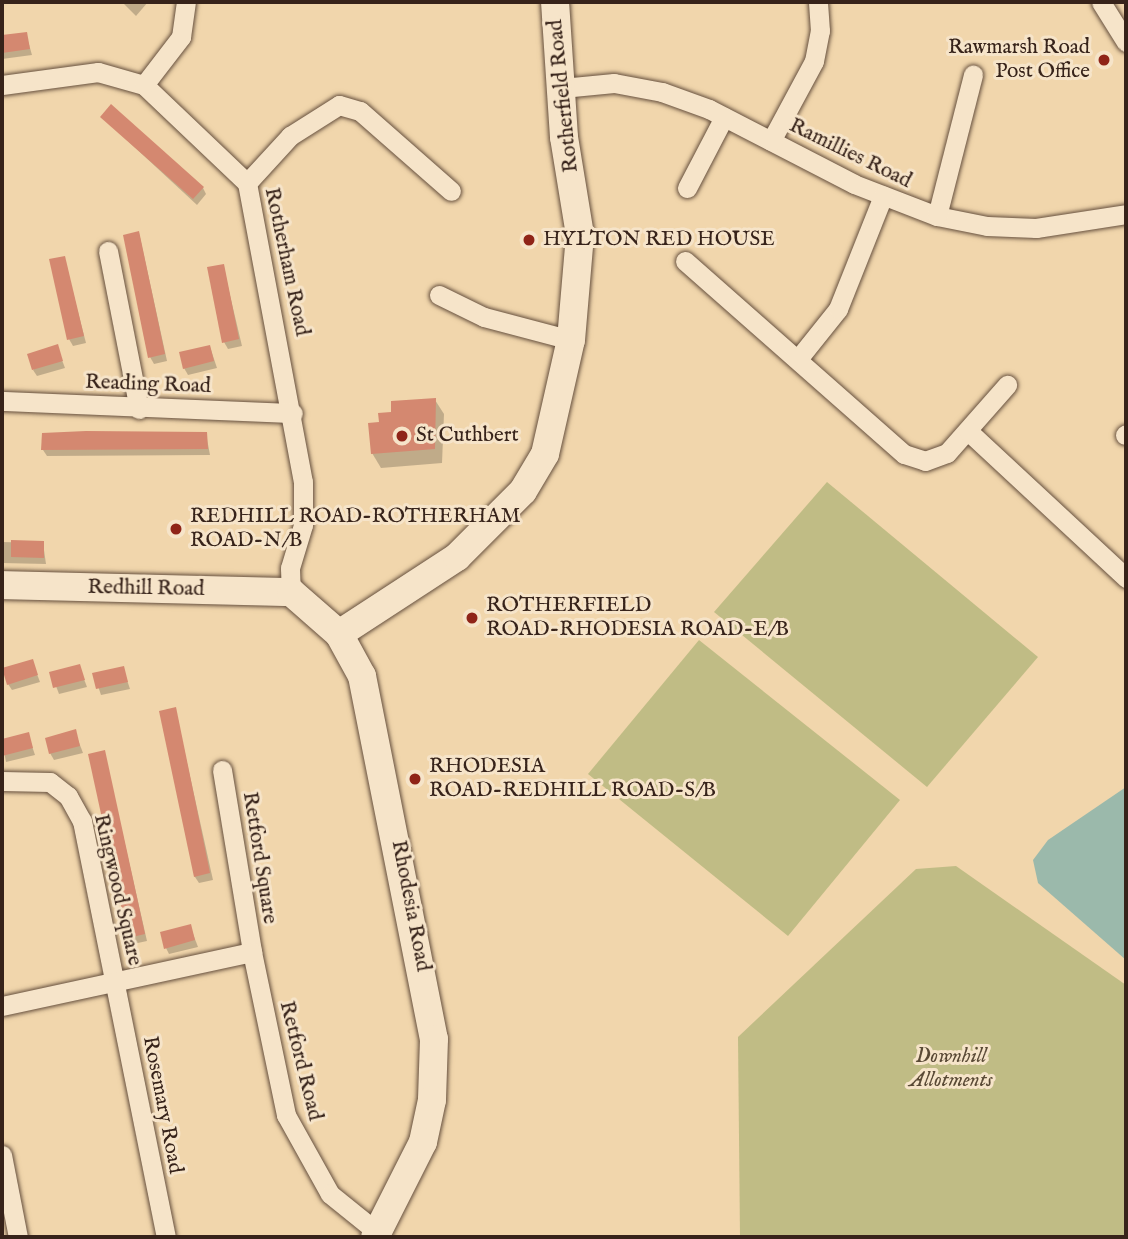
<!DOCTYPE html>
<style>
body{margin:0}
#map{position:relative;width:1128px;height:1239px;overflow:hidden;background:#f1d6ac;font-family:"IM FELL English",serif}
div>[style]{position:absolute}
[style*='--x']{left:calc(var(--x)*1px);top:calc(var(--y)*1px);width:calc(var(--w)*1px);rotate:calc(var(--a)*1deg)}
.green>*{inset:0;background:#c0bc85}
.water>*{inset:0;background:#9bb9ab}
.shadow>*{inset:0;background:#0003}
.building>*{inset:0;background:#d48870}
.roads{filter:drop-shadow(0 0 2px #66503e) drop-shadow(0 0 2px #66503e)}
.street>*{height:19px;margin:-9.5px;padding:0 9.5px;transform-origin:9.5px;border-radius:9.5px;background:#f6e4c9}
.secondary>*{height:28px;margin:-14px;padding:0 14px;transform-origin:14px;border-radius:14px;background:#f6e4c9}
.dots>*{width:19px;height:19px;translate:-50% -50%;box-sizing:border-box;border:4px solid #f6e4c9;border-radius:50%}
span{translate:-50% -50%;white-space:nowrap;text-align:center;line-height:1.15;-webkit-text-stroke:6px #f6e4c9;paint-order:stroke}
.poi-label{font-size:21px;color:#37231a}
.right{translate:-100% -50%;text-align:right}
.left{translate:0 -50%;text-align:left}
.street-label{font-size:21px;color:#37231a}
.park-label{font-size:21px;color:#594935;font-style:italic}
.frame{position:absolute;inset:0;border:4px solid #37231a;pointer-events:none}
</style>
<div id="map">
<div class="green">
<i style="clip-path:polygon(827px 482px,1038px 657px,927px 787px,714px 612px)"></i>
<i style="clip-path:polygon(699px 640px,900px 800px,788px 936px,588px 774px)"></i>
<i style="clip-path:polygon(956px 866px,1126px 985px,1126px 1237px,740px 1237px,738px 1037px,916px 869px)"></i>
</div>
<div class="water">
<i style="clip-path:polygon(1126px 787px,1126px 960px,1038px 883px,1033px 860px,1048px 840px)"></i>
</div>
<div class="shadow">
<i style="clip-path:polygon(122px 2px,148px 2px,136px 16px)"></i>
<i style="clip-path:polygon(26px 34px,32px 55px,2px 59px,2px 37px)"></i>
<i style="clip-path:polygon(102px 117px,203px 188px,206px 194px,197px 205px)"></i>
<i style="clip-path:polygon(139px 233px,167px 361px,154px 364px,150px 357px)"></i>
<i style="clip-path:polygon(64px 258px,86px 343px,73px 346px,69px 339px)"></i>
<i style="clip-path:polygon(223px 266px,242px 346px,228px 349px,224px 342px)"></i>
<i style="clip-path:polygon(57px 347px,65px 368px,37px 376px,33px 370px)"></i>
<i style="clip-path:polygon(210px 347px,217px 368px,188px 375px,184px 368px)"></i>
<i style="clip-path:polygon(435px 400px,444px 414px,442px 463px,381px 468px,372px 453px,381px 423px)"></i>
<i style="clip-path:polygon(206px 434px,210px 455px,47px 456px,43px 450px)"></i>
<i style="clip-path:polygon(2px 542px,43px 543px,46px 564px,2px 563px)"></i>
<i style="clip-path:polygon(32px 661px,40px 682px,12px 690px,8px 684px)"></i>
<i style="clip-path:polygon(79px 666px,87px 687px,59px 694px,51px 673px)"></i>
<i style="clip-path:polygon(123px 668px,130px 689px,101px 695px,94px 674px)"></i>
<i style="clip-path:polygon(175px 709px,213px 880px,199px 883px,195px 877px)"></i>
<i style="clip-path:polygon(75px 732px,83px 753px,54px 760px,50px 753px)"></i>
<i style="clip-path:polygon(28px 734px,35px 755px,6px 762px,2px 741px)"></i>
<i style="clip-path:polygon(104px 752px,147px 941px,133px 944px,130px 937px)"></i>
<i style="clip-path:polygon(190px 926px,198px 947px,169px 954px,166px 948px)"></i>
</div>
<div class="building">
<i style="clip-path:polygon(27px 32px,30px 49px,2px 53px,2px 35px)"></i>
<i style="clip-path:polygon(111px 104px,204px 187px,193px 199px,100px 117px)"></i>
<i style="clip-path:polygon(139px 231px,165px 354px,148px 358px,123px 235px)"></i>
<i style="clip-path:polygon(65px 256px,84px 336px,67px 340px,49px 259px)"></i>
<i style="clip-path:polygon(224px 264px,239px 339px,222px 343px,207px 267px)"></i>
<i style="clip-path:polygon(58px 344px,63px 361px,32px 370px,27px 354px)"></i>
<i style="clip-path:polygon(210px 345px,214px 361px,183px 369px,179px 352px)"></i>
<i style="clip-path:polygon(436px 398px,435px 449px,371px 454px,368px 423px,379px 422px,378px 413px,391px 412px,391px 401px)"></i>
<i style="clip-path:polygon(86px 431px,207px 432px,208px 449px,41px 450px,42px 433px)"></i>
<i style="clip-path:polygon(11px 540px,44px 541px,44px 558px,11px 557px)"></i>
<i style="clip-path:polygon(33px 659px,38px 675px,7px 685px,2px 668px)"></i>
<i style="clip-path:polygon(80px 664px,85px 680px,53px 688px,49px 672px)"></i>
<i style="clip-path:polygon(124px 666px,128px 682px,96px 689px,92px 673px)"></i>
<i style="clip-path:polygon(176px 707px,210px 873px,194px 877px,159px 711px)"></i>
<i style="clip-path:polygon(76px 729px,80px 746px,49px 754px,45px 738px)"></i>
<i style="clip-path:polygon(29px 732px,33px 748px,2px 756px,2px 739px)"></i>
<i style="clip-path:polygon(105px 750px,145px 934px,128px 938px,88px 754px)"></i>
<i style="clip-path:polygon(191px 924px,195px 940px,164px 949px,160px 932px)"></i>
</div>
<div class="roads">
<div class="street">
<i style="--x:1101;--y:2;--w:47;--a:58"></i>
<i style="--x:2;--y:85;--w:97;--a:-7.7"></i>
<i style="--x:98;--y:72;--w:48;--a:15.8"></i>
<i style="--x:144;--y:85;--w:142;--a:43.6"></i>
<i style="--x:247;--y:183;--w:304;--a:79.4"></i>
<i style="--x:303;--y:482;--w:43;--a:90"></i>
<i style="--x:303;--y:525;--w:45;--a:106.8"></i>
<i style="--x:290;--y:568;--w:24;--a:88"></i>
<i style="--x:144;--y:85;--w:61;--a:-52.4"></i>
<i style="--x:181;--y:37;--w:35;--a:-82"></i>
<i style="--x:562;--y:88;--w:52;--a:-5.5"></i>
<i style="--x:614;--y:83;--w:49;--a:10.6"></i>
<i style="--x:662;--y:92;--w:50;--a:19.9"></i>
<i style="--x:709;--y:109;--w:163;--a:27.3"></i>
<i style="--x:854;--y:184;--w:89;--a:21.1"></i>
<i style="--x:937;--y:216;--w:51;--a:11.3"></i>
<i style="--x:987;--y:226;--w:49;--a:2.3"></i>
<i style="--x:1036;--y:228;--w:91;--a:-8.8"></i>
<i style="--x:771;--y:141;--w:91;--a:-61.7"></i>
<i style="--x:814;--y:61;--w:31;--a:-79"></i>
<i style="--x:820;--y:31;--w:29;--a:-94"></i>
<i style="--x:247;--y:183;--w:64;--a:-47.5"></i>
<i style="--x:290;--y:136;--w:58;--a:-32.3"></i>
<i style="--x:339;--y:105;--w:22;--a:16"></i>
<i style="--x:360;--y:111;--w:121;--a:41.3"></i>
<i style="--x:687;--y:188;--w:80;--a:-62.5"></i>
<i style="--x:937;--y:216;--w:146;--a:-75.7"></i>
<i style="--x:108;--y:251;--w:161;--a:78.9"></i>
<i style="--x:685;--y:261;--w:292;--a:41.4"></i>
<i style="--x:904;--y:454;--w:22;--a:18"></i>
<i style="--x:925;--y:461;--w:23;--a:-20"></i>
<i style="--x:947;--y:453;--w:91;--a:-48.6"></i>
<i style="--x:439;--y:295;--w:50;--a:26.1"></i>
<i style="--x:484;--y:317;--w:90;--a:14.8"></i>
<i style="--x:798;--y:359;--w:64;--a:-51.3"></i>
<i style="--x:838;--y:309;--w:122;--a:-68.3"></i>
<i style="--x:2;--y:401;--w:291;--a:2.4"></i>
<i style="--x:968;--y:431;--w:216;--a:42.9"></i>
<i style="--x:1125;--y:435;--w:1;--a:-45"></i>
<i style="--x:222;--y:770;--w:184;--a:80.6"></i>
<i style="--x:252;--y:952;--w:167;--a:78.2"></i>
<i style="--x:286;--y:1115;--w:90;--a:60.9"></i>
<i style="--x:330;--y:1194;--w:60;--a:39"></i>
<i style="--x:2;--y:781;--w:48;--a:1.2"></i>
<i style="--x:50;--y:782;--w:23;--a:38"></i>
<i style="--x:68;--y:796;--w:29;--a:61"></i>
<i style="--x:82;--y:821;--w:424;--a:78.6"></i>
<i style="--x:2;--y:1006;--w:256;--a:-12.2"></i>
<i style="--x:2;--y:1155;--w:84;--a:79"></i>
</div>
<div class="secondary">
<i style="--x:2;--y:585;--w:289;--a:1.4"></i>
<i style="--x:291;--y:592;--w:64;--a:41.2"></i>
<i style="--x:339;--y:634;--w:48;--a:61.3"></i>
<i style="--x:362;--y:676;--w:370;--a:78.8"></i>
<i style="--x:434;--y:1039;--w:61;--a:91.9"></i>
<i style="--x:432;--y:1100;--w:43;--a:102.1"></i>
<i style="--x:423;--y:1142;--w:106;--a:116.8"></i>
<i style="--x:339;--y:634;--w:141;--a:-33.1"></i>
<i style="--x:457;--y:557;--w:93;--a:-45"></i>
<i style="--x:523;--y:491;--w:43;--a:-59.3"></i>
<i style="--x:545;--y:454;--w:117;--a:-77.2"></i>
<i style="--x:571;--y:340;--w:105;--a:-85.1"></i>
<i style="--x:580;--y:235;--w:99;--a:-99.3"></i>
<i style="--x:564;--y:137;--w:135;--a:-93.8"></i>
</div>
</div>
<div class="dots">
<i style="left:1104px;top:60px;background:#8f2418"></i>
<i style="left:529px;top:240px;background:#8f2418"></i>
<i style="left:402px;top:436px;background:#8f2418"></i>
<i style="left:176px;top:529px;background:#8f2418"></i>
<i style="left:472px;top:618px;background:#8f2418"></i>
<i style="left:415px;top:779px;background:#8f2418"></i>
</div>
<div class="poi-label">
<span class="right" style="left:1090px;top:60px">Rawmarsh Road<br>Post Office</span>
<span class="left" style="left:543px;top:240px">HYLTON RED HOUSE</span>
<span class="left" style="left:416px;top:436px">St Cuthbert</span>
<span class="left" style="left:190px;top:529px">REDHILL ROAD-ROTHERHAM<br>ROAD-N/B</span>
<span class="left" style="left:486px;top:618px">ROTHERFIELD<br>ROAD-RHODESIA ROAD-E/B</span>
<span class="left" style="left:429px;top:779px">RHODESIA<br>ROAD-REDHILL ROAD-S/B</span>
</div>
<div class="street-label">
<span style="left:564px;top:96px;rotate:-96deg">Rotherfield Road</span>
<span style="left:850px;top:154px;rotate:26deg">Ramillies Road</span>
<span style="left:286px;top:262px;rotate:78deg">Rotherham Road</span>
<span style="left:148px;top:385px;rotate:2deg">Reading Road</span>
<span style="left:146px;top:589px;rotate:1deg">Redhill Road</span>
<span style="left:259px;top:858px;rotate:81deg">Retford Square</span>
<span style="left:117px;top:890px;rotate:77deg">Ringwood Square</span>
<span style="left:410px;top:906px;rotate:79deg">Rhodesia Road</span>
<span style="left:300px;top:1061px;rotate:76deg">Retford Road</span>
<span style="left:162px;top:1105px;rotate:79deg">Rosemary Road</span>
</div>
<div class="park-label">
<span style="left:951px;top:1069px">Downhill<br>Allotments</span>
</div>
<div class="frame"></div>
</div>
